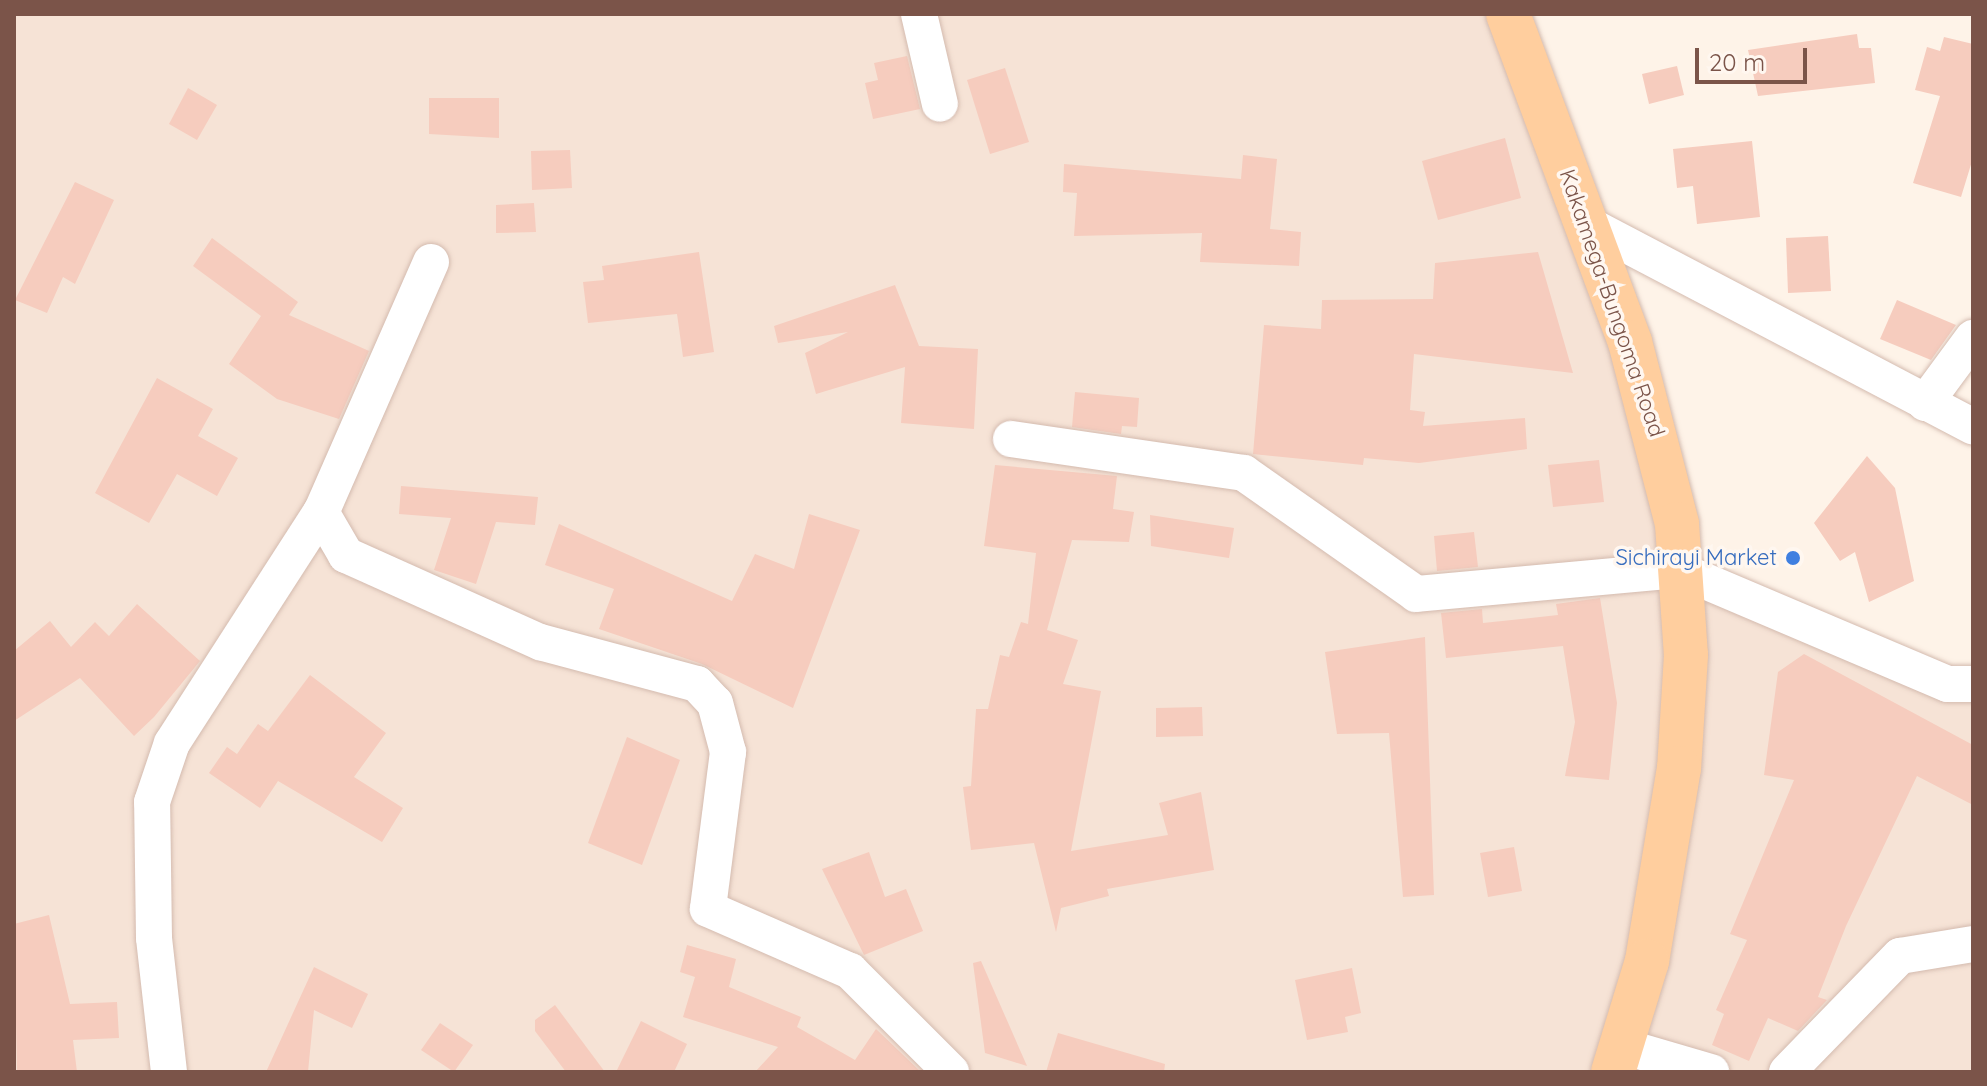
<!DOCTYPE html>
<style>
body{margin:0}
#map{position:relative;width:1987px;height:1086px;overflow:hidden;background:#fef3e8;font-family:Quicksand,sans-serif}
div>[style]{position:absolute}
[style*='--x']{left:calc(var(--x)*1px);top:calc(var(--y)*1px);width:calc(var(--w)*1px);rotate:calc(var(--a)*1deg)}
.residential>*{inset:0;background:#f6e3d6}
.building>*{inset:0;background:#f6ccbe}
.roads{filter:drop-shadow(0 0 2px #d4bbaf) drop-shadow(0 0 2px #d4bbaf)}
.street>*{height:36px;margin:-18px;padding:0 18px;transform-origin:18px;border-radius:18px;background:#fff}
.primary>*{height:44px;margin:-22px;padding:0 22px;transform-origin:22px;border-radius:22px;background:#ffce9e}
.dots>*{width:22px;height:22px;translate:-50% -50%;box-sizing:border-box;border:4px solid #fff7f0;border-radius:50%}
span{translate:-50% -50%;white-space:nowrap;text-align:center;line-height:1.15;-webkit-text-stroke:7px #fff7f0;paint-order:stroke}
.street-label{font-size:22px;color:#7b5449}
.shop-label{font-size:22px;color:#366cbe}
.right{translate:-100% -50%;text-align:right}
.frame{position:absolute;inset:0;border:16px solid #7b5449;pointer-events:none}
.scale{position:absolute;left:1695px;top:48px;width:112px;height:36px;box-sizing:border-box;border:4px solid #7b5449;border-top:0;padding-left:10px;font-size:24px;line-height:28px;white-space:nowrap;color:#7b5449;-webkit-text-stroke:6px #fff7f0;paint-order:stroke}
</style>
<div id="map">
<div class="residential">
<i style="clip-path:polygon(14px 14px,1504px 14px,1585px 221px,1677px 567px,1973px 680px,1973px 1072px,14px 1072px)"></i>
</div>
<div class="building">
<i style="clip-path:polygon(1857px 34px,1859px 48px,1871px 48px,1875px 83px,1758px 96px,1748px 50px)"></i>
<i style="clip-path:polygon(1944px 37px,1973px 44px,1973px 158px,1961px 197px,1913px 183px,1940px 96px,1915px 90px,1927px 47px,1940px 51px)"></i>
<i style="clip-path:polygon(907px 56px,920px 109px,873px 119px,865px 83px,878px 80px,874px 63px)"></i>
<i style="clip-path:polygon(1677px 66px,1684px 95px,1649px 104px,1642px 74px)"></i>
<i style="clip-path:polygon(1005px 68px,1029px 142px,990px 154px,967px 80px)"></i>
<i style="clip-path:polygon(188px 88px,217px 105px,197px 140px,169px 124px)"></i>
<i style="clip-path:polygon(429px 98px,499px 98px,499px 138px,429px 134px)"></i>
<i style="clip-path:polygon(1505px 138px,1521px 198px,1438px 220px,1422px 161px)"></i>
<i style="clip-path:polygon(1752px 141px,1760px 217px,1697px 224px,1693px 186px,1677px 188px,1673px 149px)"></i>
<i style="clip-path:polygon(570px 150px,572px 188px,532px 190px,531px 151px)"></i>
<i style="clip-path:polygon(1243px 155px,1277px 159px,1270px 229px,1301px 232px,1299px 266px,1200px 262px,1202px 233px,1074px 236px,1077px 193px,1063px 192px,1064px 164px,1241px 179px)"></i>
<i style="clip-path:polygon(75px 182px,114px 200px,75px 284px,63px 277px,47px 313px,15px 300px)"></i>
<i style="clip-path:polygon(534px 203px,536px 232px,496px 233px,496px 205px)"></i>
<i style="clip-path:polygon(1828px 236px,1831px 291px,1788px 293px,1786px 238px)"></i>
<i style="clip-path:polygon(212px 238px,298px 302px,289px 315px,369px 351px,339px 419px,277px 399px,229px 364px,261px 316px,193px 266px)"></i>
<i style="clip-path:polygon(699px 252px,714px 352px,683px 357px,677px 314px,588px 323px,583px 282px,604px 280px,602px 266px)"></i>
<i style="clip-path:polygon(1538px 252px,1573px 373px,1414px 354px,1410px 410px,1425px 412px,1423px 426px,1525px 418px,1527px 449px,1419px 463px,1364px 458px,1363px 465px,1253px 454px,1264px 325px,1321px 329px,1322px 300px,1433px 299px,1435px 263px)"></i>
<i style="clip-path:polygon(895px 285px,919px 346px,978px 349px,974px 429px,901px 423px,905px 367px,816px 394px,805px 353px,848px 332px,778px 343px,774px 326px)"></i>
<i style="clip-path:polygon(1897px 300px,1956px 325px,1931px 360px,1880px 339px)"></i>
<i style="clip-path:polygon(157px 378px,213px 409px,198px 436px,238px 458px,217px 496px,177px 474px,149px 523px,95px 493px)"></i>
<i style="clip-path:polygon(1075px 392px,1139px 398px,1137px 427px,1122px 426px,1121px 434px,1072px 427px)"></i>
<i style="clip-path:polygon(1867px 456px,1895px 488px,1914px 581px,1869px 602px,1855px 552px,1840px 561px,1814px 523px)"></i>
<i style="clip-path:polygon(1599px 460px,1604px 502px,1553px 507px,1548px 465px)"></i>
<i style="clip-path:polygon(995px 465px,1117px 476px,1113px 509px,1134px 512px,1129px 542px,1072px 540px,1047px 630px,1078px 640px,1063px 684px,1101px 691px,1071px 851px,1168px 835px,1159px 803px,1201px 792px,1214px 870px,1107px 889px,1109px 896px,1061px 908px,1056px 932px,1034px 843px,971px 850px,963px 787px,971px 786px,976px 709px,988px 709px,1000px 655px,1009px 657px,1021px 622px,1028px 624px,1036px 553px,984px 546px)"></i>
<i style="clip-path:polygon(401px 486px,538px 497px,535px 525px,496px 522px,476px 584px,434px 570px,451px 518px,399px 514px)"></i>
<i style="clip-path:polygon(809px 514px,860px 530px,793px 708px,702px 664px,599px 629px,614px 589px,545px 565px,559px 524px,732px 601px,755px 554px,794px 569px)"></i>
<i style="clip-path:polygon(1150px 515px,1234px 528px,1229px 558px,1151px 546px)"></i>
<i style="clip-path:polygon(1474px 532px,1478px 567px,1437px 571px,1434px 536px)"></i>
<i style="clip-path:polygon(1600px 598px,1617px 703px,1609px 780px,1565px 776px,1575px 722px,1563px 646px,1446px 658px,1441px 613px,1482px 609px,1483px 623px,1558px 615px,1556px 604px)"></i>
<i style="clip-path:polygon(137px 604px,200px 661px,154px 717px,134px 736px,80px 678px,14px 721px,14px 651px,50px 621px,71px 647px,95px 622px,109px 636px)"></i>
<i style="clip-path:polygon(1425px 637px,1434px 895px,1403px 897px,1389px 733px,1337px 734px,1325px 652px)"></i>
<i style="clip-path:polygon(1804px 654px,1973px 745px,1973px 805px,1917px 776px,1846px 926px,1818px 997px,1827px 1000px,1798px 1031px,1768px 1018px,1749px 1061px,1712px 1045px,1724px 1014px,1716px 1010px,1747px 940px,1730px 934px,1794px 780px,1764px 775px,1778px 672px)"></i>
<i style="clip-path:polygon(310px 675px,386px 733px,354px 777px,403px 808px,382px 842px,278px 781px,260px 808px,209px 773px,227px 747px,237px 754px,258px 724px,268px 731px)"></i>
<i style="clip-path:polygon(1202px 707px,1203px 736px,1156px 737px,1156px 708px)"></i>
<i style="clip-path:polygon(627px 737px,680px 760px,642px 865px,588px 843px)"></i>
<i style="clip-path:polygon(1514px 847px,1522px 891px,1488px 897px,1480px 853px)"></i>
<i style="clip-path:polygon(869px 852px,885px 897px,906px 889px,923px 931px,864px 955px,822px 869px)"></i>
<i style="clip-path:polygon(49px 915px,70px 1004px,117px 1002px,119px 1038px,73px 1040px,77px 1072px,17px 1072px,14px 924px)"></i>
<i style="clip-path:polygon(687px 945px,736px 959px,729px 987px,801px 1017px,797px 1027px,855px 1060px,876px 1029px,921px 1072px,755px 1072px,778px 1047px,683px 1017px,695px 977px,680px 972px)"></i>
<i style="clip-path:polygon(981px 961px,1027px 1066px,985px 1053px,973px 963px)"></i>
<i style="clip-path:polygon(314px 967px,368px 994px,352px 1028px,314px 1010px,308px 1072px,266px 1072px)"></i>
<i style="clip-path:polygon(1352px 968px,1361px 1013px,1345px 1017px,1348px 1032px,1307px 1040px,1295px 980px)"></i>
<i style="clip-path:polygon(555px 1005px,605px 1072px,566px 1072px,535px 1031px,535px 1020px)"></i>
<i style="clip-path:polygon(641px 1021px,687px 1044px,674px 1072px,616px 1072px)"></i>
<i style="clip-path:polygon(440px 1023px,473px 1045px,454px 1072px,421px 1050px)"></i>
<i style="clip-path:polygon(1058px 1033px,1165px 1064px,1164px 1072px,1046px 1072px)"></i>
</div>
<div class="roads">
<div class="street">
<i style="--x:919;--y:14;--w:92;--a:76.9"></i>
<i style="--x:1587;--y:224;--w:436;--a:27.7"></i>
<i style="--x:431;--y:262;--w:273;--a:113.7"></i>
<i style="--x:321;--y:512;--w:50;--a:59.8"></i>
<i style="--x:346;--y:555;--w:213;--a:24.2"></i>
<i style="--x:540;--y:642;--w:163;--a:15"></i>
<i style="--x:697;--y:684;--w:26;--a:47"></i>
<i style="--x:715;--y:703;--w:51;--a:75.1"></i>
<i style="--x:728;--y:752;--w:158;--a:97.3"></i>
<i style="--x:708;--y:909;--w:155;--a:23.6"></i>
<i style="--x:850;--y:971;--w:143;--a:45"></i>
<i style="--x:1925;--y:403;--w:81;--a:-53.6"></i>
<i style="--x:1011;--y:439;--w:235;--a:8.3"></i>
<i style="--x:1244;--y:473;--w:210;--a:35.1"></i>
<i style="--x:1416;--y:594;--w:264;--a:-5.2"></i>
<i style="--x:1679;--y:570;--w:292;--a:23"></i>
<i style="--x:1948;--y:684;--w:25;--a:0"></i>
<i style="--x:1622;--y:1046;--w:93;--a:16.3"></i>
<i style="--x:169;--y:1072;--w:135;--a:-96.4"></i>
<i style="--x:154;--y:938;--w:136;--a:-90.8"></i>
<i style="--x:152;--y:802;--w:62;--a:-71.3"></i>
<i style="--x:172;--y:743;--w:275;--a:-57.2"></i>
<i style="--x:1787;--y:1072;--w:162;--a:-45.8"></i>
<i style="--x:1900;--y:956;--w:74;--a:-9.3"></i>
</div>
<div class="primary">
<i style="--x:1508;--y:14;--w:350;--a:69.6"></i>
<i style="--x:1630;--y:342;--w:188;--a:75.5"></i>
<i style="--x:1677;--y:524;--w:131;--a:86.1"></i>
<i style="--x:1686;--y:655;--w:113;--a:93.5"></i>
<i style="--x:1679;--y:768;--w:196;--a:99.4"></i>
<i style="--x:1647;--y:961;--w:116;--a:107"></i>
</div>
</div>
<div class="dots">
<i style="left:1793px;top:558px;background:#3f7fe0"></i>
</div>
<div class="street-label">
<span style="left:1612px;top:303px;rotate:71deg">Kakamega-Bungoma Road</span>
</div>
<div class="shop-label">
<span class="right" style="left:1777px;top:558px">Sichirayi Market</span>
</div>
<div class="frame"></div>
<div class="scale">20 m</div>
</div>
